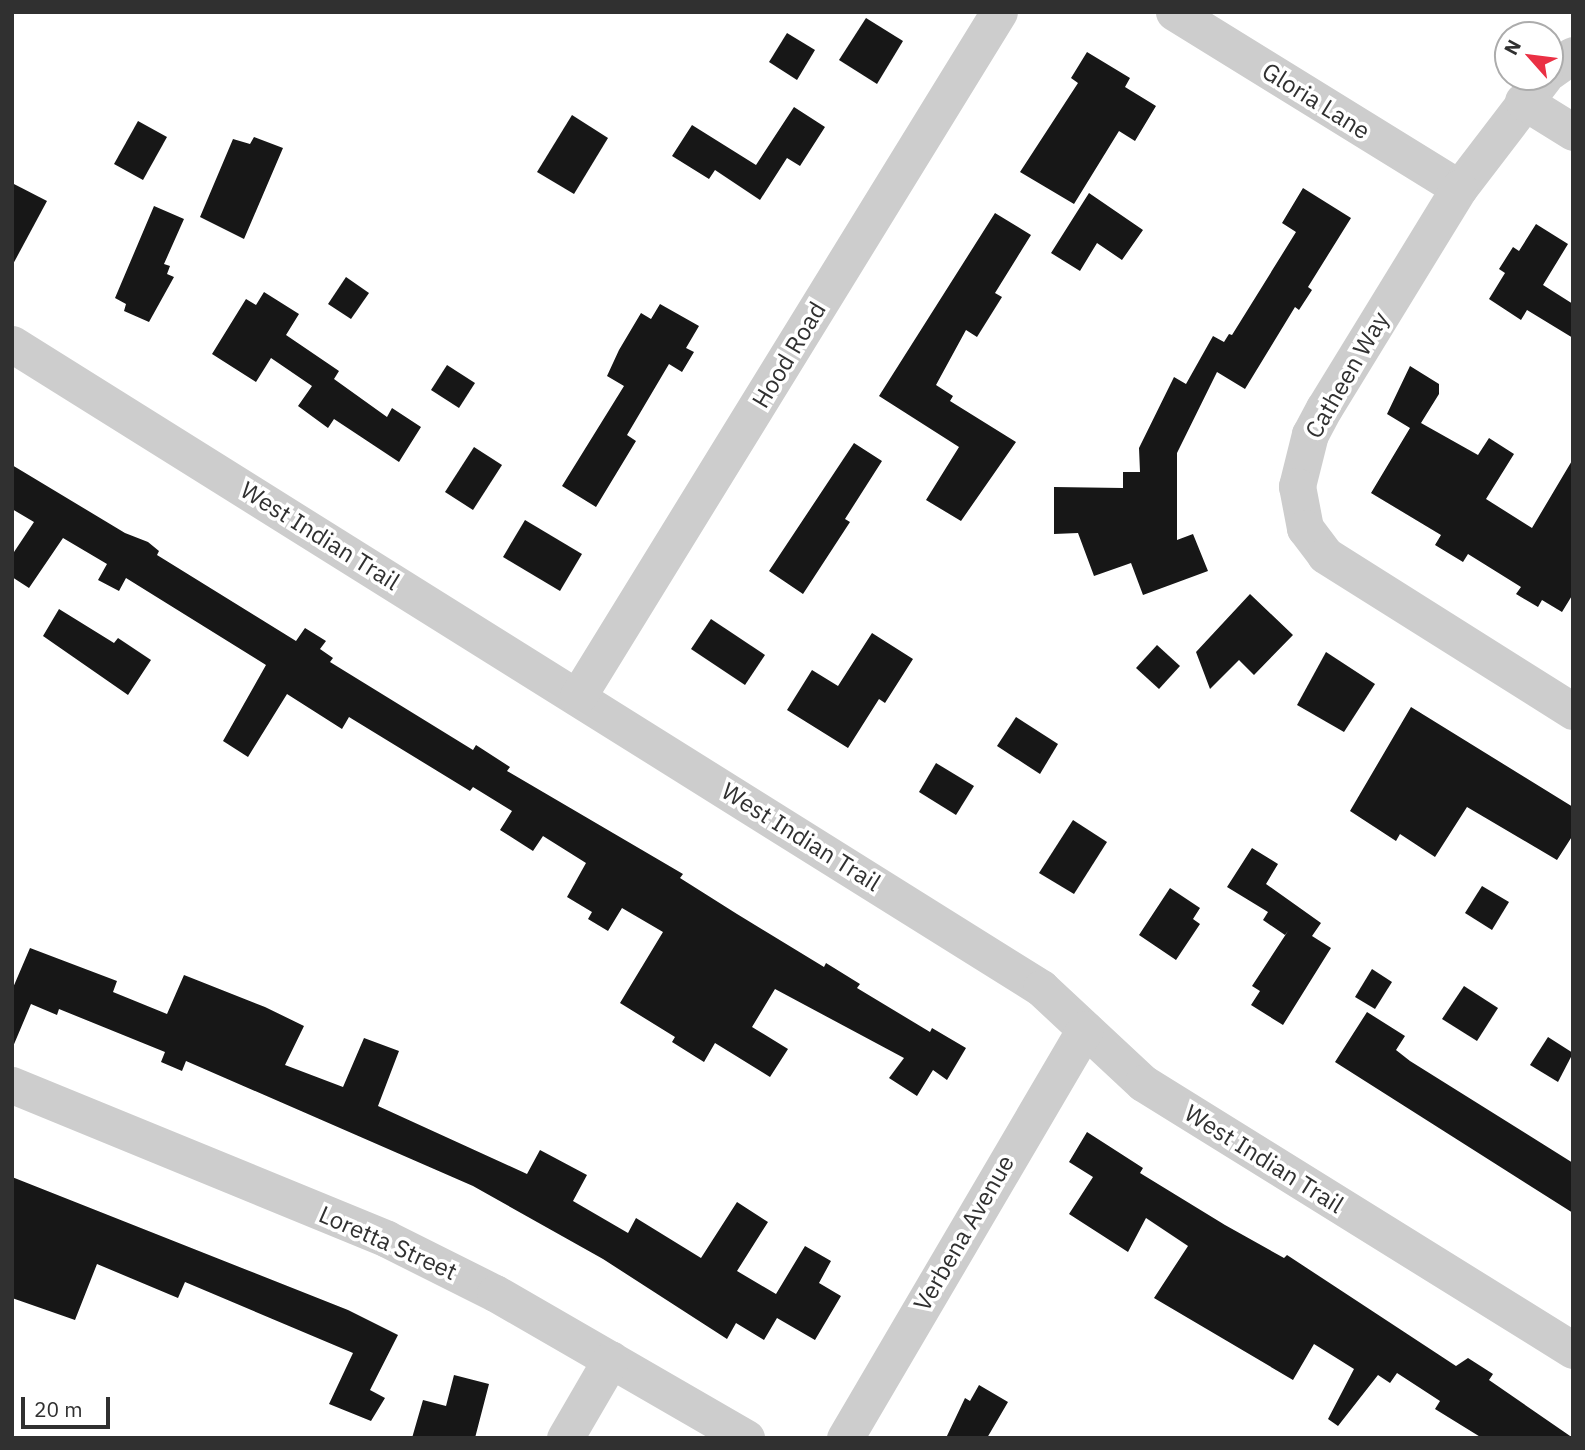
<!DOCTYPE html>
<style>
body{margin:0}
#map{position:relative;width:1585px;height:1450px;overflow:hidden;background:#fff;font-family:"IBM Plex Sans",sans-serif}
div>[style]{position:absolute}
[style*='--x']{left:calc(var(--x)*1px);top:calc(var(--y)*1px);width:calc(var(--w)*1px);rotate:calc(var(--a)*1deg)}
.building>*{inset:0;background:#171717}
.minor>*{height:37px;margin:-18.5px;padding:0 18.5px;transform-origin:18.5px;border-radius:18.5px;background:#cdcdcd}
span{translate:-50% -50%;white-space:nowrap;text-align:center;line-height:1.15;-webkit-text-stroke:7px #fff;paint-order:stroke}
.street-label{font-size:24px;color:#303030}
.frame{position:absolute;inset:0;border:14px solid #303030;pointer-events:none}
.north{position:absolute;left:1494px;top:21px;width:70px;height:70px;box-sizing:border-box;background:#fff;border:2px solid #acacac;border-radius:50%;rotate:298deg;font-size:19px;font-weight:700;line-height:28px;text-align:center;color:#303030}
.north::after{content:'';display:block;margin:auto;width:24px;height:32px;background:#ea3044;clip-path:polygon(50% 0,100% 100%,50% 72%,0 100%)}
.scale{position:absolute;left:21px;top:1397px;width:89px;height:32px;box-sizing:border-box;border:4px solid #303030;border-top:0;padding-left:9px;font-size:21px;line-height:24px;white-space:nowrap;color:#303030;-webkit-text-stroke:5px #fff;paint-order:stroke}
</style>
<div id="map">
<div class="building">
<i style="clip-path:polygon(866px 18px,903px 41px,877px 84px,839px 60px)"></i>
<i style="clip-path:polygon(787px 33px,815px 50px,797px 80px,769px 62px)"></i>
<i style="clip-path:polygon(1087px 52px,1130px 78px,1125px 87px,1156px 106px,1135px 141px,1119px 131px,1074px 204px,1020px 172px,1078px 83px,1071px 78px)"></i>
<i style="clip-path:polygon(794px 107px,825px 127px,800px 166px,787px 158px,760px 200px,715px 170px,709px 179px,672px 156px,692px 125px,756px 165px)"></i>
<i style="clip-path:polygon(572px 115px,608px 138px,574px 194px,537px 172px)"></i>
<i style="clip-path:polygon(138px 121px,167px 137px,143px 180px,114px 164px)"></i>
<i style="clip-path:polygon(254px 137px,283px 148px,244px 239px,200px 217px,233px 139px,250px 144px)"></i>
<i style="clip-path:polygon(12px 183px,47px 201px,12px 266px)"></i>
<i style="clip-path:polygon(1303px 188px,1351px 218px,1308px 287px,1312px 290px,1299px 310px,1295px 307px,1245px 389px,1217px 372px,1177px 453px,1177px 540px,1193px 534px,1208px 571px,1143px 595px,1131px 563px,1094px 576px,1078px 533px,1054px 534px,1054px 487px,1123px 488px,1123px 472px,1140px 472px,1139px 448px,1174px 377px,1186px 384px,1213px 336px,1224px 342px,1229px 334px,1232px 335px,1296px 232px,1282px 223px)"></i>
<i style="clip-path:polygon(1089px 193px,1143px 230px,1122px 260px,1097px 243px,1080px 271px,1051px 253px)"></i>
<i style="clip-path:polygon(154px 206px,184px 219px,164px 264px,170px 266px,167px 274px,174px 277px,149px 322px,124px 311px,126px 304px,115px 298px)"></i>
<i style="clip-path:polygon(995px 213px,1031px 235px,995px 293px,1002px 297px,977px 337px,966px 330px,936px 385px,953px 396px,950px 401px,1016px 442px,961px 521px,926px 500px,959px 447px,879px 396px)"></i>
<i style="clip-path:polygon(1536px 224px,1568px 244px,1543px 285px,1573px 304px,1573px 338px,1527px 310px,1521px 320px,1489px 299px,1505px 273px,1499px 269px,1513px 247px,1519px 251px)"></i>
<i style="clip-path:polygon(346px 277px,369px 293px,351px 319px,328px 304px)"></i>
<i style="clip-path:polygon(264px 292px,299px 314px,286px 335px,339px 371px,334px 379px,387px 417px,392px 408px,421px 427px,399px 462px,334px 419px,328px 428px,298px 406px,312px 386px,271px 358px,256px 382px,212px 354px,246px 299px,256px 305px)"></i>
<i style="clip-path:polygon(660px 304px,699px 326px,686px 348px,694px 352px,682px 372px,669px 364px,627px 435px,636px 441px,596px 507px,562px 486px,624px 386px,607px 376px,619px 350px,641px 313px,651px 319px)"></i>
<i style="clip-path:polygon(447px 365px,475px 383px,459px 408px,431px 390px)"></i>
<i style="clip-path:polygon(1410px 366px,1439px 384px,1439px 394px,1421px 423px,1478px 455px,1489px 438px,1514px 454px,1486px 499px,1532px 528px,1573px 459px,1573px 594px,1562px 612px,1542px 600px,1538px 607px,1516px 594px,1521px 587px,1468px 554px,1463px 562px,1435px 545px,1441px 535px,1371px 493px,1410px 428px,1387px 414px)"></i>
<i style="clip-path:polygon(854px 443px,882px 461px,845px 519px,850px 522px,803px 594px,769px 571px)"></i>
<i style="clip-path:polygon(474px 447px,502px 465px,473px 510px,445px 492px)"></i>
<i style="clip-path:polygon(12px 465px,125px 533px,148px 542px,159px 551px,157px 555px,296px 641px,305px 628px,326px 641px,320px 649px,333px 658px,330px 662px,473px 750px,476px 745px,510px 767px,507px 771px,683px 874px,680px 878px,737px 914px,824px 967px,826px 963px,860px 984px,857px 988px,930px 1032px,932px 1028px,966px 1048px,947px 1080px,933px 1070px,917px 1096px,889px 1078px,904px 1058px,775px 989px,752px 1027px,788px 1049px,770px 1077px,715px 1043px,704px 1062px,672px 1042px,675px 1037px,620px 1003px,663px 932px,622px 908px,608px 931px,588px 919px,592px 912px,567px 897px,586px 863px,543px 836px,533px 851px,500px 830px,512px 811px,473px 787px,470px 791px,349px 717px,342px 729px,287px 694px,248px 757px,223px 741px,266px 665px,126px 578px,119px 591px,98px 580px,107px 564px,63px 538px,29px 588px,12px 577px,12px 555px,34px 522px,12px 509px)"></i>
<i style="clip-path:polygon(525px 520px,582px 554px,560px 591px,503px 557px)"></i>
<i style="clip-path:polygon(1250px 594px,1293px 635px,1254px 675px,1239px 660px,1210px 689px,1196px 652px)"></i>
<i style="clip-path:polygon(59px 609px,114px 643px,118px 638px,151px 660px,128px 695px,43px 636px)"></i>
<i style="clip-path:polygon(711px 619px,765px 655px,745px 685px,691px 649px)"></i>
<i style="clip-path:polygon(872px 633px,913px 659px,885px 703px,879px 699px,848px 748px,787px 710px,812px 670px,838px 686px)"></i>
<i style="clip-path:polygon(1157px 645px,1180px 666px,1159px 689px,1136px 668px)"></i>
<i style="clip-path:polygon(1326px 652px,1375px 684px,1344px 732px,1297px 705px)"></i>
<i style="clip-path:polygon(1411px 707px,1573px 807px,1573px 835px,1557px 860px,1467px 807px,1435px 857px,1400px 834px,1396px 841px,1350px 811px)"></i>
<i style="clip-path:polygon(1016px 717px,1058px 744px,1040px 774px,997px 746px)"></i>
<i style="clip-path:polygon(936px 763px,974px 786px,956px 815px,919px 792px)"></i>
<i style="clip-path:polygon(1073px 820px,1107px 842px,1074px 894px,1039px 873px)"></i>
<i style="clip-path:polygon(1252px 848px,1278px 864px,1266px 884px,1321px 923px,1312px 936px,1331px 948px,1283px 1025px,1251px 1005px,1260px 991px,1252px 986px,1288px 931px,1285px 935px,1263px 920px,1268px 912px,1227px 887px)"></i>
<i style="clip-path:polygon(1482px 886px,1509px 902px,1492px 930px,1465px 913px)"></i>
<i style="clip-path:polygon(1170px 888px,1200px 908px,1193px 919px,1200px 924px,1176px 960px,1139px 935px)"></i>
<i style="clip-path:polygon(30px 948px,117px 981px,113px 992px,167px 1014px,184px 975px,265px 1007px,304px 1026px,285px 1065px,343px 1087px,364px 1038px,399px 1051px,378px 1106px,527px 1174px,540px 1150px,587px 1175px,573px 1201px,628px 1233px,636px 1218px,701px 1258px,737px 1202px,768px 1222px,737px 1271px,776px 1294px,805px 1246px,831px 1261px,819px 1283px,841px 1296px,815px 1340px,777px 1318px,764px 1340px,736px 1323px,727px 1339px,603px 1259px,473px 1186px,186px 1061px,182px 1071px,161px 1062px,165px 1052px,59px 1009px,57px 1015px,31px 1004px,12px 1049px,12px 990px)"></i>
<i style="clip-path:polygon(1372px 969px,1392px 982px,1375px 1009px,1355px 997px)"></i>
<i style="clip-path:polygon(1464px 986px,1498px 1008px,1477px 1041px,1442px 1019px)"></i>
<i style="clip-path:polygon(1367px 1012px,1405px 1036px,1396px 1050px,1410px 1061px,1573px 1163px,1573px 1213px,1335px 1062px)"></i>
<i style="clip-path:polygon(1548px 1037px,1573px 1053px,1558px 1082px,1530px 1065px)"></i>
<i style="clip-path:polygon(1087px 1132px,1143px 1168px,1140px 1173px,1225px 1225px,1284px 1258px,1287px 1255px,1456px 1366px,1468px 1358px,1493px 1374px,1489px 1380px,1573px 1438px,1482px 1438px,1435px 1409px,1440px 1401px,1397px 1373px,1390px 1383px,1378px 1375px,1338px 1426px,1328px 1419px,1354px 1369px,1314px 1344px,1293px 1380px,1154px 1298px,1188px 1246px,1146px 1218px,1128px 1252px,1069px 1214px,1093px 1177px,1069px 1162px)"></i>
<i style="clip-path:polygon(12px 1177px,348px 1310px,398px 1335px,370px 1390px,385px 1398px,371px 1421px,329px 1404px,353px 1353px,185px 1282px,178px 1298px,97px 1264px,75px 1320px,12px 1298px)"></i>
<i style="clip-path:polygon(454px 1375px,489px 1384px,475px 1438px,412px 1438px,423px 1400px,446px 1406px)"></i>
<i style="clip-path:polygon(979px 1385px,1008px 1402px,987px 1438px,946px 1438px,965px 1398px,970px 1401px)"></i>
</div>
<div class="minor">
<i style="--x:1174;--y:12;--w:335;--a:31.7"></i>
<i style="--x:1550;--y:71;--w:28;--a:-35"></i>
<i style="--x:1544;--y:77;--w:140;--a:127.4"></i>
<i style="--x:1459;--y:188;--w:258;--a:121.5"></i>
<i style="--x:1324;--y:408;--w:30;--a:118"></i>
<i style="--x:1310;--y:434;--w:54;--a:104"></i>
<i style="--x:1297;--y:486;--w:43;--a:79.2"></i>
<i style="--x:1305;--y:528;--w:34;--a:53"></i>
<i style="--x:1325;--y:555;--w:293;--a:32.2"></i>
<i style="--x:1523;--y:101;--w:59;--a:31.8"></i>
<i style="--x:12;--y:344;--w:1214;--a:32.04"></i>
<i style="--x:1041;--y:988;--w:139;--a:43"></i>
<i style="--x:1143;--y:1083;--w:506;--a:31.84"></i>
<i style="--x:578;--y:696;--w:803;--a:-58.39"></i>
<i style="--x:12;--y:1085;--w:405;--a:22.3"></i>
<i style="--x:387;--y:1239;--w:121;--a:26.6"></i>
<i style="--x:495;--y:1293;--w:290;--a:30"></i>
<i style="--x:565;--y:1438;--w:91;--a:-59.8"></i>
<i style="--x:845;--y:1438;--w:474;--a:-59.6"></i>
</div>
<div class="street-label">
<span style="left:1316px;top:101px;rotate:32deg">Gloria Lane</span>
<span style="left:789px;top:355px;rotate:-59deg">Hood Road</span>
<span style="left:1347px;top:375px;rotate:-60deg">Catheen Way</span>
<span style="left:320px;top:536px;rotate:32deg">West Indian Trail</span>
<span style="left:801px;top:837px;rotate:32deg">West Indian Trail</span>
<span style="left:1264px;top:1159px;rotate:32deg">West Indian Trail</span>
<span style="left:964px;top:1233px;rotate:-60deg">Verbena Avenue</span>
<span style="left:388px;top:1243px;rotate:24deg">Loretta Street</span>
</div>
<div class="frame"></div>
<div class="north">N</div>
<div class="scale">20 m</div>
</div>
